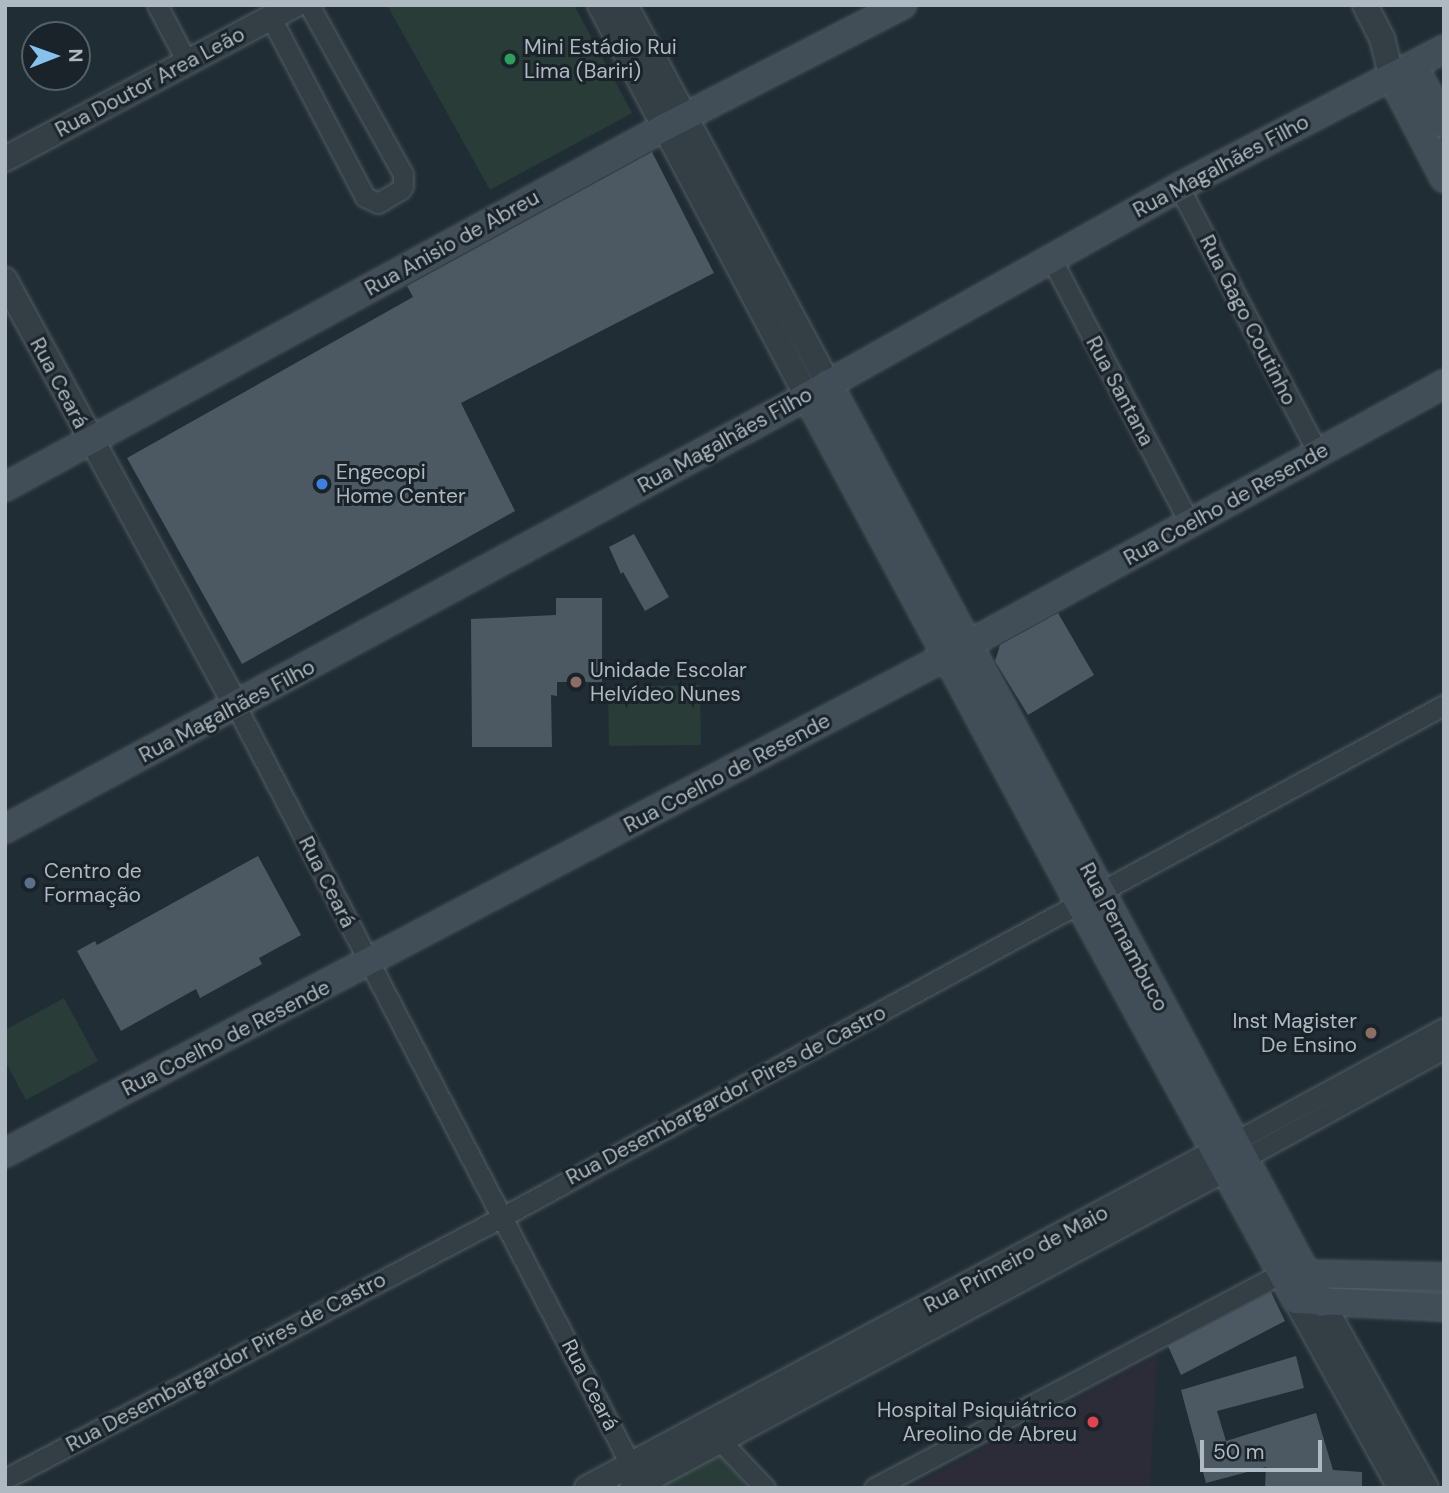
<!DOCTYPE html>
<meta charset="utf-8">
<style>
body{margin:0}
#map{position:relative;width:1449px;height:1493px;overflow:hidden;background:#212d34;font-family:"DM Sans",sans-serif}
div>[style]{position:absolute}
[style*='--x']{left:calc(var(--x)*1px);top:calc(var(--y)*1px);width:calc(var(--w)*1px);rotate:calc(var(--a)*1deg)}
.medical>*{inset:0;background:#2b2c37}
.green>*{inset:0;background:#293c38}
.building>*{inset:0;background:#4c5963}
.roads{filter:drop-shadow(0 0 2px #525c63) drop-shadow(0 0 2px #525c63)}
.minor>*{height:19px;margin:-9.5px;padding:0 9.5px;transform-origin:9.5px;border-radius:9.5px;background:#343e45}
.tertiary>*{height:24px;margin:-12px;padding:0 12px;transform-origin:12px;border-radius:12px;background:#343e45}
.secondary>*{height:26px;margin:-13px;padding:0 13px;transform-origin:13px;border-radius:13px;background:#424e57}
.dots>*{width:19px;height:19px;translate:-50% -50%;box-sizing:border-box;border:4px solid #1a2329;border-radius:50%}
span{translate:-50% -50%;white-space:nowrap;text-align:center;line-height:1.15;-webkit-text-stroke:6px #1a2329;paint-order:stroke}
.poi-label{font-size:21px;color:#aeb9c2}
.left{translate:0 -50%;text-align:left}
.right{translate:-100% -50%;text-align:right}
.street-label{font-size:21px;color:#aeb9c2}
.frame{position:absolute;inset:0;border:7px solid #aeb9c2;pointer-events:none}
.north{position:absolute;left:21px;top:21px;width:70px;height:70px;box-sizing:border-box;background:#1a2329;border:2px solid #555f66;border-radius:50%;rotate:89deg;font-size:19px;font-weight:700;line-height:28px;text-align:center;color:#aeb9c2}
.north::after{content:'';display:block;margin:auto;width:24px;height:32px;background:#87c2ee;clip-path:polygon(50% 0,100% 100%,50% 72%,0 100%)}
.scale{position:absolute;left:1200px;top:1440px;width:122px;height:32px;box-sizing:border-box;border:4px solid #aeb9c2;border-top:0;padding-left:9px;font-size:21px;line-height:24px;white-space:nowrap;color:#aeb9c2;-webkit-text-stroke:5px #1a2329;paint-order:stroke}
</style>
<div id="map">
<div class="medical">
<i style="clip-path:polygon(1157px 1356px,1150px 1488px,909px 1488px)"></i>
</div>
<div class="green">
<i style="clip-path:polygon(387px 5px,574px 5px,632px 113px,490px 190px)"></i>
<i style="clip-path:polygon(700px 685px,701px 745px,609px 746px,608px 687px)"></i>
<i style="clip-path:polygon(64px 998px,98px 1061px,26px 1100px,5px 1061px,5px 1030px)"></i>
<i style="clip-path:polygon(716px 1446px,748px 1488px,658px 1488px)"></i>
</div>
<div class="building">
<i style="clip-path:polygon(652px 152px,714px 273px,461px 403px,515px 511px,242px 664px,127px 458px,413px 297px,407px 286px)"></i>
<i style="clip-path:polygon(634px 534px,669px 597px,645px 611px,623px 572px,621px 574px,609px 547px)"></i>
<i style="clip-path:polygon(556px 598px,602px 598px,602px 682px,557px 682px,557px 696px,551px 695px,552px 747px,472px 747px,471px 619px,556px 615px)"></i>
<i style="clip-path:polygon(1058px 613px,1094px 675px,1028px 715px,995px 661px,1000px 645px)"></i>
<i style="clip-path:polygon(258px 856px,301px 935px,259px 958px,262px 964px,200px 998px,196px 989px,121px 1031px,77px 951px,95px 941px,97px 945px)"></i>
<i style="clip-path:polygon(1271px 1292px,1285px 1321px,1181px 1375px,1168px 1346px)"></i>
<i style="clip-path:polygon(1296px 1356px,1304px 1388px,1217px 1411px,1226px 1441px,1316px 1413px,1333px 1470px,1362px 1472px,1362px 1488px,1265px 1488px,1266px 1467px,1206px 1483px,1181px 1390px)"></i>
</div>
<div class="roads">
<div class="minor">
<i style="--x:157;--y:5;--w:64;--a:62.2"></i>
<i style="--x:271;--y:18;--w:202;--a:62.3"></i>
<i style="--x:365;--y:197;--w:14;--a:25"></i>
<i style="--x:378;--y:203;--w:26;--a:-31"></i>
<i style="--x:400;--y:190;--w:5;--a:-53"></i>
<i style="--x:403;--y:186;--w:12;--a:-90"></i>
<i style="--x:403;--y:174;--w:193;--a:-119.1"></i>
<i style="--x:1179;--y:187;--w:300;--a:62.4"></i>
<i style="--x:1051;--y:258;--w:300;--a:62.4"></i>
<i style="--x:236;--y:706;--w:867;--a:62.52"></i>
<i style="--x:1234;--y:1142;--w:239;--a:-28.5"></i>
<i style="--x:1243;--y:1159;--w:229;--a:-28.7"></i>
<i style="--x:713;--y:1433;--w:76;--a:46.6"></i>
<i style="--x:5;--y:1479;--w:564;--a:-27.79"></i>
<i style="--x:504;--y:1216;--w:1070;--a:-28.53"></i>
<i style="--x:874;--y:1488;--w:460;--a:-27.8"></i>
</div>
<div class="tertiary">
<i style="--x:600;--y:5;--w:442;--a:62.1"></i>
<i style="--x:625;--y:5;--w:429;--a:61.8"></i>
<i style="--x:1365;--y:5;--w:37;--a:63"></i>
<i style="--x:1382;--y:38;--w:41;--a:76"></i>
<i style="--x:5;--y:159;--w:328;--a:-28"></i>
<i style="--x:5;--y:280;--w:485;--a:61.5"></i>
<i style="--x:1302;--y:1285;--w:16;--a:112"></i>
<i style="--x:1296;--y:1300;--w:215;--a:61"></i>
<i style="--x:1322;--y:1303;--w:212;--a:60.7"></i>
<i style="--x:587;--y:1488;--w:734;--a:-28.14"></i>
<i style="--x:632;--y:1488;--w:693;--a:-28.27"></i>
</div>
<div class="secondary">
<i style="--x:1414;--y:66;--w:65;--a:62.7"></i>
<i style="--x:1392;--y:78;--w:113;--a:62.5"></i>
<i style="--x:828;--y:383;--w:1044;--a:61.77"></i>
<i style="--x:807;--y:396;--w:578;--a:61.79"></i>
<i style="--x:1080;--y:905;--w:450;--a:61.3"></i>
<i style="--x:1296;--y:1300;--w:148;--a:2.7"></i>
<i style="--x:5;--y:487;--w:752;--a:-28.61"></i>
<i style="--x:665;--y:127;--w:267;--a:-27.2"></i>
<i style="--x:5;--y:829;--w:911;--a:-28.36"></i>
<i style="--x:807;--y:396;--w:427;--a:-29.3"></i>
<i style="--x:1179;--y:187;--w:299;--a:-27.5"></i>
<i style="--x:5;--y:1153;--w:1065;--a:-27.82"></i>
<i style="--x:947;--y:656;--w:567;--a:-28.69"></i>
<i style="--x:1307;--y:1274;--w:137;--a:1.3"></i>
</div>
</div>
<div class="dots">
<i style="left:510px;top:59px;background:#2e9e5b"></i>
<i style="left:322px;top:484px;background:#3f7fe0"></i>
<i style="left:576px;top:682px;background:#8d6e63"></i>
<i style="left:30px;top:883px;background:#5c6f8a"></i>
<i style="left:1371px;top:1033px;background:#8d6e63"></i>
<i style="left:1093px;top:1422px;background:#e0444e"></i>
</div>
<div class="poi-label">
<span class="left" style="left:524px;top:59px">Mini Estádio Rui<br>Lima (Bariri)</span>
<span class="left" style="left:336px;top:484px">Engecopi<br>Home Center</span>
<span class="left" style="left:590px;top:682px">Unidade Escolar<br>Helvídeo Nunes</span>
<span class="left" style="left:44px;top:883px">Centro de<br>Formação</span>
<span class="right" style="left:1357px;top:1033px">Inst Magister<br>De Ensino</span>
<span class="right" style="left:1077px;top:1422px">Hospital Psiquiátrico<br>Areolino de Abreu</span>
</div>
<div class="street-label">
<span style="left:150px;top:82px;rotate:-28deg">Rua Doutor Area Leão</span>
<span style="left:1221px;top:166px;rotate:-28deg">Rua Magalhães Filho</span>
<span style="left:452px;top:243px;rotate:-29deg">Rua Anisio de Abreu</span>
<span style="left:1248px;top:320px;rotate:63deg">Rua Gago Coutinho</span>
<span style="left:59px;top:383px;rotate:62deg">Rua Ceará</span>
<span style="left:1120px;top:391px;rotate:62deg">Rua Santana</span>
<span style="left:725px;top:440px;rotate:-29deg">Rua Magalhães Filho</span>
<span style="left:1226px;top:504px;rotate:-29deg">Rua Coelho de Resende</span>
<span style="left:227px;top:711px;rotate:-28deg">Rua Magalhães Filho</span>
<span style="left:727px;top:773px;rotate:-28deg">Rua Coelho de Resende</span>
<span style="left:327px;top:882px;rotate:63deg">Rua Ceará</span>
<span style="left:1124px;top:937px;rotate:62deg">Rua Pernambuco</span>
<span style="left:226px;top:1038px;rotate:-27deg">Rua Coelho de Resende</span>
<span style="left:726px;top:1095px;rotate:-28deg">Rua Desembargardor Pires de Castro</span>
<span style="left:1016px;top:1259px;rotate:-28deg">Rua Primeiro de Maio</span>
<span style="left:226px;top:1362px;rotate:-28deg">Rua Desembargardor Pires de Castro</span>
<span style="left:590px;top:1385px;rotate:63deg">Rua Ceará</span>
</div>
<div class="frame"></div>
<div class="north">N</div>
<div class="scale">50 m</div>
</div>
